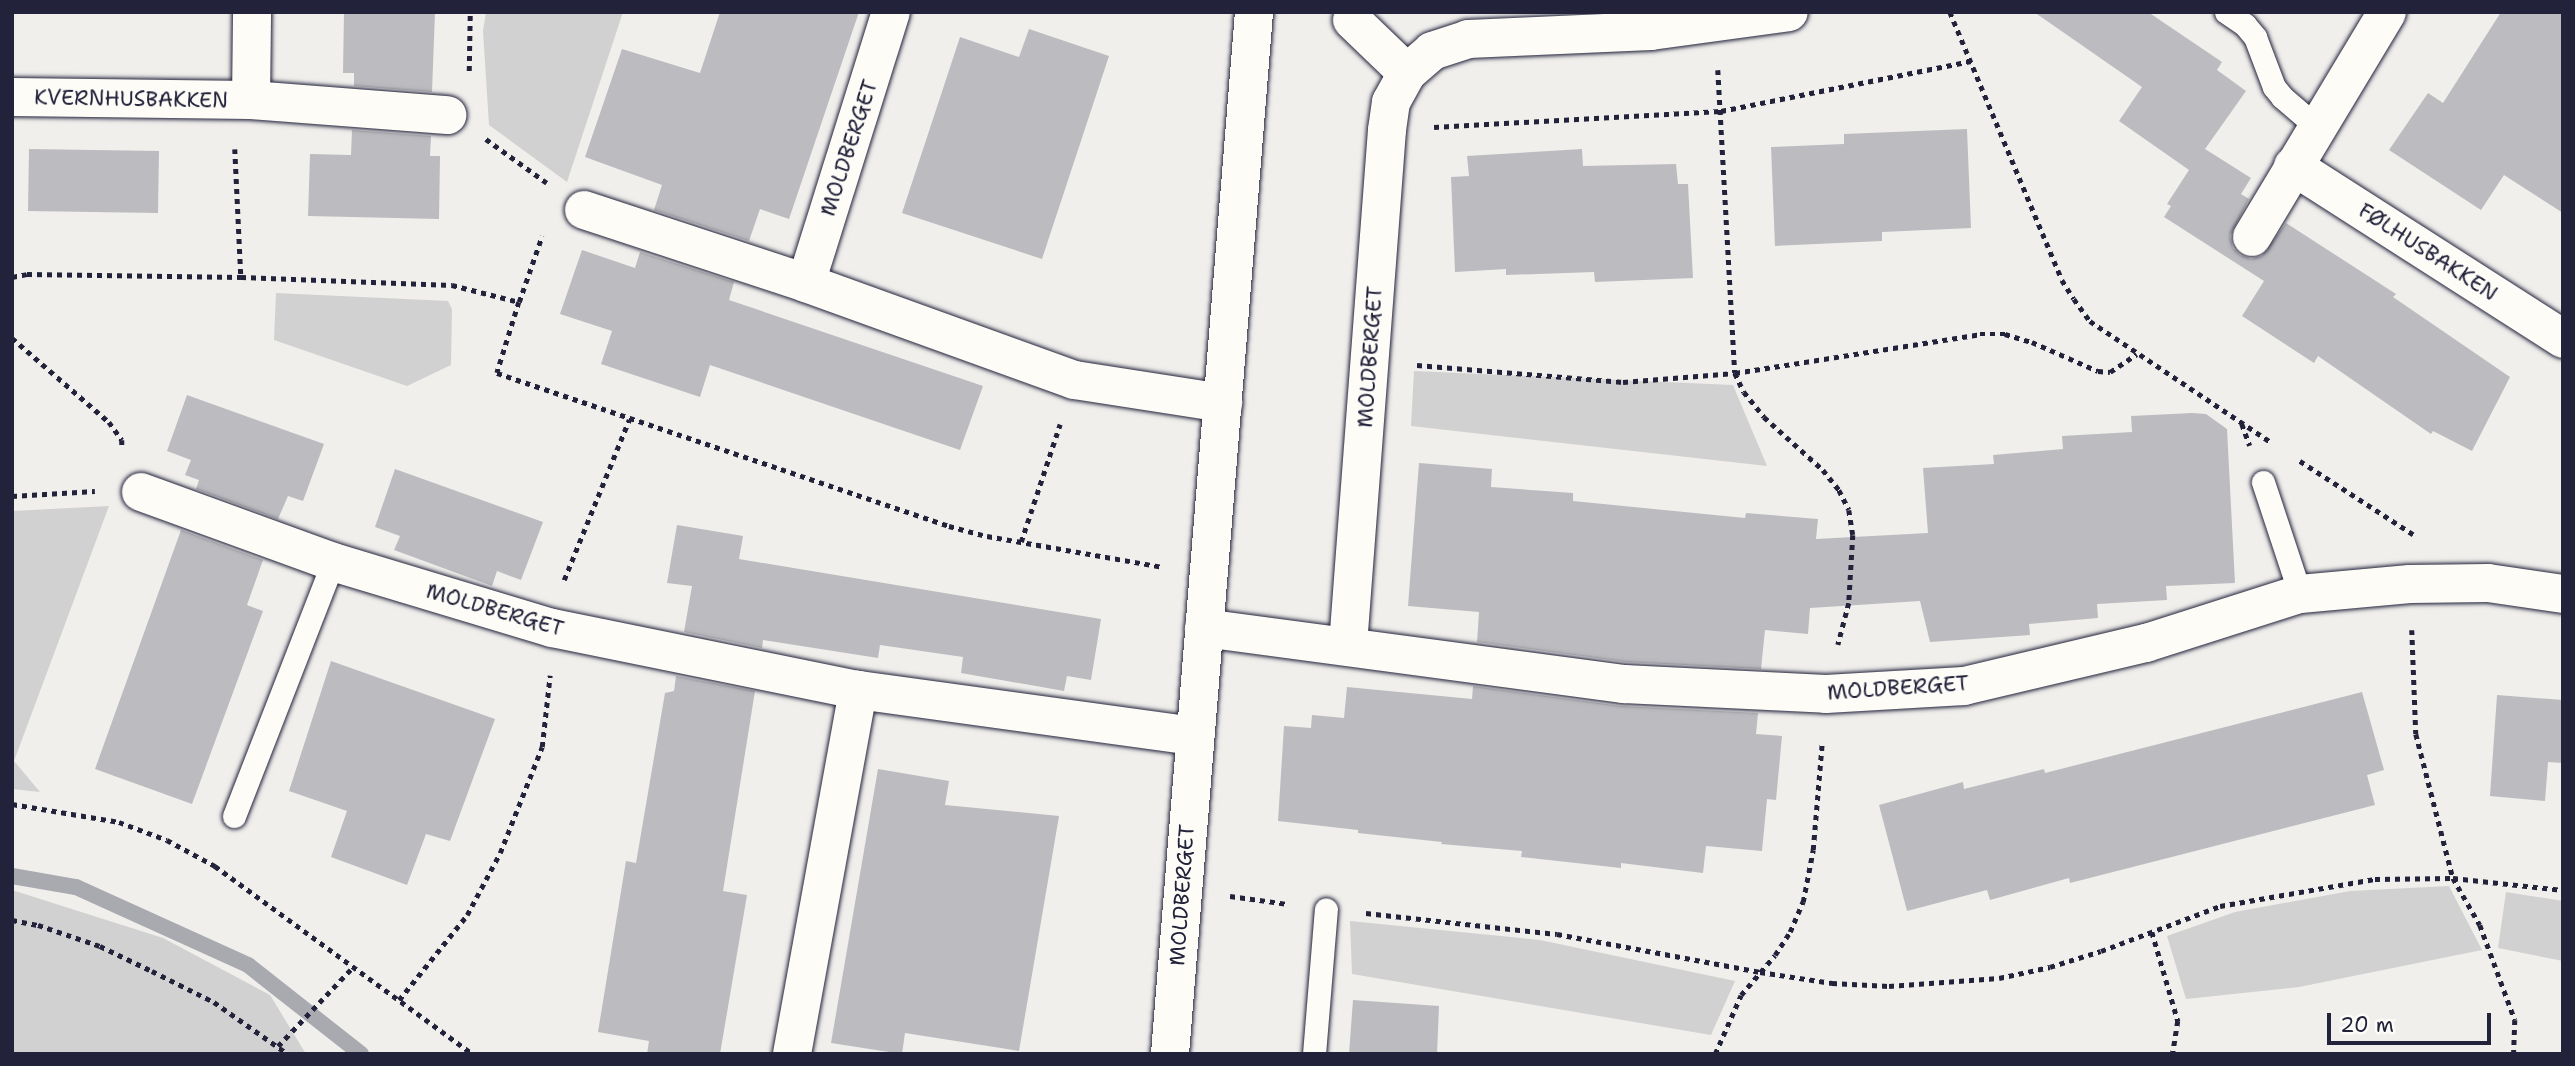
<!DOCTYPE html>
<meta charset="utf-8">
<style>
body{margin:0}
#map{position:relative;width:2575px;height:1066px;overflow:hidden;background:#f0efec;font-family:"Shantell Sans",sans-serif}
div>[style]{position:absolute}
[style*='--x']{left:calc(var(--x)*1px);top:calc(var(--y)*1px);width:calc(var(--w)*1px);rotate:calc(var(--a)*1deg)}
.green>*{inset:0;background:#d2d1d1}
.stream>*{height:16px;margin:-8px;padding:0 8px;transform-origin:8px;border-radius:8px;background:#a9a9b0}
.building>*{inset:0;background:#bcbcc0}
.path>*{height:4.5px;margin-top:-2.25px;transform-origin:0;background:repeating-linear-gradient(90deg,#22223b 0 5px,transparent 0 10px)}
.roads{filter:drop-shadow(0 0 2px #22223b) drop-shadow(0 0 2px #22223b)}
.lane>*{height:23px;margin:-11.5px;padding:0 11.5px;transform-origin:11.5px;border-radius:11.5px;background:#fdfcf7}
.street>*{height:38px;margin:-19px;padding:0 19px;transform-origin:19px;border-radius:19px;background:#fdfcf7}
span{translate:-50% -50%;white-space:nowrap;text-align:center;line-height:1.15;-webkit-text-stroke:5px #fdfcf7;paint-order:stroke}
.street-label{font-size:21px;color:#22223b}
.frame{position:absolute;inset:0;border:14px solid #22223b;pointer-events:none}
.scale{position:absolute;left:2327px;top:1013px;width:164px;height:32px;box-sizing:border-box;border:4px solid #22223b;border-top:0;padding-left:9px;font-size:21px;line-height:24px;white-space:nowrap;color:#22223b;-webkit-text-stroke:5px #fdfcf7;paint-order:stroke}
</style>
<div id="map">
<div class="green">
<i style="clip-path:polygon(486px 12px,623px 12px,567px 182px,489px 125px,483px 31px)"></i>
<i style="clip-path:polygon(276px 293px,448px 301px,452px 309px,451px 365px,407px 386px,274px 340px)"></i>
<i style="clip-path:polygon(1414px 371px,1733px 385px,1767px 466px,1411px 426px)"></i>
<i style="clip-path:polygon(109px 506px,14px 761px,40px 792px,12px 789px,12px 511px)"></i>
<i style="clip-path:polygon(2449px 886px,2482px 950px,2299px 987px,2186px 999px,2167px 936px,2235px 912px,2350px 891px)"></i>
<i style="clip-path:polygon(12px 890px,163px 938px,270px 995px,306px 1054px,12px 1054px)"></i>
<i style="clip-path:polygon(2506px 892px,2563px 901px,2563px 961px,2498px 948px)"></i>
<i style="clip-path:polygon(1350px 921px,1540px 940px,1735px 981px,1711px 1035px,1352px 974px)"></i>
</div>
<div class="stream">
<i style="--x:12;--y:876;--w:65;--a:9.8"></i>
<i style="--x:76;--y:887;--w:189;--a:24.4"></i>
<i style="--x:248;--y:965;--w:144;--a:38.2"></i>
</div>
<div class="building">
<i style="clip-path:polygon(344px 12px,435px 12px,432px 92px,354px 86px,354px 73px,343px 73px)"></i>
<i style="clip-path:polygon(720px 12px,859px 12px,789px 219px,760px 209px,749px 241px,654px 210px,662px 185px,585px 157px,622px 49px,700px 73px)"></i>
<i style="clip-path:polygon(2034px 12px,2148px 12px,2222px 62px,2217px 70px,2246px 91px,2205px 149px,2251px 178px,2241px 194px,2249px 199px,2230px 236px,2233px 248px,2240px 255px,2251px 259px,2262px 256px,2286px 223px,2396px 294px,2393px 297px,2510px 377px,2472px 451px,2433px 431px,2431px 434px,2318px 356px,2314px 363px,2242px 316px,2264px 281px,2164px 217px,2171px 206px,2167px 204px,2189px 170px,2119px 121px,2142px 87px)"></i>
<i style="clip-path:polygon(2501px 12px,2563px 12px,2563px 213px,2504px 175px,2481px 210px,2389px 150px,2428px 93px,2443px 103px)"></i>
<i style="clip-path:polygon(1029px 29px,1109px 56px,1042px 259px,902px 213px,960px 37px,1019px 57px)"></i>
<i style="clip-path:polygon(1967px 129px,1971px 228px,1882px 232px,1882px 241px,1775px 246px,1771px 147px,1844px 144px,1844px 134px)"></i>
<i style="clip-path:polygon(352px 130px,431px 136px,430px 156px,440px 156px,439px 219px,308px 216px,310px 154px,351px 155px)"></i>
<i style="clip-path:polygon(29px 149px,159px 151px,158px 213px,28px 211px)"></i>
<i style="clip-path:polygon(1582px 149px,1583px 166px,1676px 164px,1678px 184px,1688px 184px,1693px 278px,1595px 282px,1594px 272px,1506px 275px,1506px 269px,1455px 272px,1451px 177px,1469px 176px,1467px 156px)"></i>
<i style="clip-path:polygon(582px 250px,635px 268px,640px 252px,734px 282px,729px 300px,983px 386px,960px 450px,710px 365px,700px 397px,601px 364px,612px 331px,560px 314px)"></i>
<i style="clip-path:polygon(187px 395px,324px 444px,303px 501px,288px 496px,278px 519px,196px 489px,199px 480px,185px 475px,191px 460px,167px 451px)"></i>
<i style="clip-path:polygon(2192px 413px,2206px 414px,2227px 429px,2235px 583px,2166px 586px,2167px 600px,2097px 604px,2098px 618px,2029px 624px,2030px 635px,1930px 642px,1920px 601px,1810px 608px,1808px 634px,1765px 630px,1761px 669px,1626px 662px,1477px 642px,1479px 612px,1408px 606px,1419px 463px,1492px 469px,1491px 487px,1573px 493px,1573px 501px,1745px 518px,1746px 513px,1818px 519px,1816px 539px,1928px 533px,1923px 468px,1994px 464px,1993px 455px,2063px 449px,2062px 436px,2132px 432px,2131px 416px)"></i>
<i style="clip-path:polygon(395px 469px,543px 522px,521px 580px,497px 571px,492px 586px,394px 550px,400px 536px,375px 527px)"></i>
<i style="clip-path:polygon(677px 525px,743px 536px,739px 559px,1101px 619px,1091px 680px,1067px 676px,1064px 691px,961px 673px,963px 657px,880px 645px,878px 658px,763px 640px,762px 648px,684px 632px,692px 586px,667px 583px)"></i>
<i style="clip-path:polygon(181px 530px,263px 560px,247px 605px,263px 611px,192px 804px,95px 769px)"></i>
<i style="clip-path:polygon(331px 661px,495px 719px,450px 841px,426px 834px,407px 885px,331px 857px,347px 811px,289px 791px)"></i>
<i style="clip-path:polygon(676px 676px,755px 691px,723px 891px,747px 895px,720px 1054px,647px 1054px,649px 1041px,598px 1032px,626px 861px,636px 863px,665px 693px,674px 691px)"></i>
<i style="clip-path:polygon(1473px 686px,1621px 706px,1758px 713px,1756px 734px,1782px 736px,1776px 800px,1767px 799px,1762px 851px,1706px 846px,1703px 873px,1621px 863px,1621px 868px,1521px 857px,1522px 851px,1441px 844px,1442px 842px,1358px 833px,1358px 830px,1278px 821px,1284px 726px,1311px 728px,1312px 715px,1344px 718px,1347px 687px,1472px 699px)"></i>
<i style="clip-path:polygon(2362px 692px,2384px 770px,2367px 775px,2375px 805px,2070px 883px,2069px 878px,1990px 900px,1987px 890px,1907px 911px,1879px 805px,1963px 782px,1964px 789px,2044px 769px,2045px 773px)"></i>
<i style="clip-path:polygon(2497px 695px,2563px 700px,2563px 763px,2548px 762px,2545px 801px,2490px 796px)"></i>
<i style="clip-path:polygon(878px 769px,949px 781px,945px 805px,1059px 816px,1019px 1051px,905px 1033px,902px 1054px,831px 1043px)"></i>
<i style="clip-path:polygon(1353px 1000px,1439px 1006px,1437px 1054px,1349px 1054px)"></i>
</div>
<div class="path">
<i style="--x:1950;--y:12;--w:290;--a:67.3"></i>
<i style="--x:2062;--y:280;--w:22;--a:58"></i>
<i style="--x:2074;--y:299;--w:27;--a:54"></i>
<i style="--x:2090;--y:321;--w:216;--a:33.8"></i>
<i style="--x:1718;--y:70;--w:303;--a:86.8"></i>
<i style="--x:1735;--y:373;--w:21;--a:65"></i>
<i style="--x:1744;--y:392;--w:32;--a:51"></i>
<i style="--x:1764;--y:417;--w:79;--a:41.9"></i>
<i style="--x:1823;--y:470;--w:26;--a:51"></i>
<i style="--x:1839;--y:490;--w:22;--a:63"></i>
<i style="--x:1849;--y:510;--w:25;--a:81"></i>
<i style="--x:1853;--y:535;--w:68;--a:93.4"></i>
<i style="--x:1849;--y:603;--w:43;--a:104.7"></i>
<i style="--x:469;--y:71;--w:59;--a:-89"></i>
<i style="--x:1434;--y:127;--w:287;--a:-3.2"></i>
<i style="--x:1721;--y:111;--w:255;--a:-11.3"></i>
<i style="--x:486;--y:139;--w:75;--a:35.8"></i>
<i style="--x:235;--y:149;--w:128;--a:87.3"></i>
<i style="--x:12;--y:277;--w:15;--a:-11"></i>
<i style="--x:27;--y:274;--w:214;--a:0.8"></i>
<i style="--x:241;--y:277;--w:211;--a:2.2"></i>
<i style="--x:452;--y:285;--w:69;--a:14.2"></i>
<i style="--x:519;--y:302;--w:70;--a:-70.8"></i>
<i style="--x:519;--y:302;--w:74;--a:107.2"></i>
<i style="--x:497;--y:373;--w:477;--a:18.7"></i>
<i style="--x:949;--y:526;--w:39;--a:15"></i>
<i style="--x:987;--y:536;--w:178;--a:10"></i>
<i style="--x:12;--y:338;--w:128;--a:40.9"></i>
<i style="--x:109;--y:422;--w:22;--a:54"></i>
<i style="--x:122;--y:440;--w:9;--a:90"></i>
<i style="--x:1417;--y:365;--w:207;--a:4.7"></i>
<i style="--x:1623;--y:382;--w:112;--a:-4.6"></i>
<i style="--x:1735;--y:373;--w:248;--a:-9"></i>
<i style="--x:1980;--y:334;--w:25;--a:0"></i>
<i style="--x:2005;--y:334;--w:28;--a:17"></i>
<i style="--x:2032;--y:342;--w:72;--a:23.7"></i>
<i style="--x:2098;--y:371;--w:12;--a:5"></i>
<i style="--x:2110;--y:372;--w:32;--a:-34"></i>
<i style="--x:2242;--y:424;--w:23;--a:70"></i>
<i style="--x:2300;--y:461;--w:135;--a:32.9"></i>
<i style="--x:12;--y:496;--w:83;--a:-3.4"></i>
<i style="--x:1021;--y:542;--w:124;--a:-71.7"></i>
<i style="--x:564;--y:580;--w:173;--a:-67.9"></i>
<i style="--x:2412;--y:630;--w:104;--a:87.8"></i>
<i style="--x:2416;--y:734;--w:149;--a:75.6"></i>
<i style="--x:2453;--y:878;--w:54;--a:60.1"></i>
<i style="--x:2480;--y:925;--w:101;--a:69.8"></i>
<i style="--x:2515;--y:1020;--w:34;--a:92"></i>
<i style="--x:12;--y:804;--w:109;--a:9.5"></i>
<i style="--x:119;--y:822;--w:51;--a:20.6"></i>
<i style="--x:167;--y:840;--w:55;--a:28.4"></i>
<i style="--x:215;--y:866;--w:319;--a:36.1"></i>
<i style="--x:1230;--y:896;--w:59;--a:7.9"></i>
<i style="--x:1366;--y:913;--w:192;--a:6.3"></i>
<i style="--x:1557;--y:934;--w:207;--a:10.6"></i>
<i style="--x:1760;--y:972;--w:73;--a:8.7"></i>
<i style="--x:1832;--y:983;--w:57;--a:3"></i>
<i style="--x:1889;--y:986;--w:110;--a:-4.2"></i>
<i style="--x:1999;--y:978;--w:52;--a:-12.2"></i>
<i style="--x:2050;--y:967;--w:53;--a:-17.4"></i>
<i style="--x:2101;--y:951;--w:127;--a:-20.7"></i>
<i style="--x:2220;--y:906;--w:157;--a:-9.9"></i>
<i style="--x:2375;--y:879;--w:78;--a:-0.7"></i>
<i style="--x:2453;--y:878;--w:111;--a:6.2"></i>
<i style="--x:12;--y:920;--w:26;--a:11"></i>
<i style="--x:38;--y:925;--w:65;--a:18.7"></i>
<i style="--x:100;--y:946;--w:58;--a:25.7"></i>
<i style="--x:152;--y:971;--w:69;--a:26.6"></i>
<i style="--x:214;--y:1002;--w:90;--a:35.1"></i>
<i style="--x:2152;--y:932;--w:93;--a:73.7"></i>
<i style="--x:2178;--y:1021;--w:33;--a:99"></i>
<i style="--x:399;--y:1000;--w:109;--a:-51.3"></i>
<i style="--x:467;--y:915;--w:70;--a:-62"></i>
<i style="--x:500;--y:853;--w:114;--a:-68.4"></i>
<i style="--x:542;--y:747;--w:72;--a:-83.7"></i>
<i style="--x:278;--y:1046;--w:109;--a:-46.5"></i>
<i style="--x:1715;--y:1054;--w:64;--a:-66.2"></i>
<i style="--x:1741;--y:995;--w:52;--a:-49.6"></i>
<i style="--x:1775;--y:955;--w:27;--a:-57"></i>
<i style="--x:1790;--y:932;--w:33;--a:-67"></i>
<i style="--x:1803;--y:902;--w:53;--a:-79.1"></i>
<i style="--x:1813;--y:850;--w:107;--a:-85.2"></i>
</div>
<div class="roads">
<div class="lane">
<i style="--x:2226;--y:12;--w:23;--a:34"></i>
<i style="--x:2245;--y:25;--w:16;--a:50"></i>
<i style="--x:2255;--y:37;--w:53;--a:69.2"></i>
<i style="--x:2274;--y:87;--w:13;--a:51"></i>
<i style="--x:2282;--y:97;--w:46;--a:40.6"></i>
<i style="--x:2263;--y:482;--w:118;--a:71.7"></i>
<i style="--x:234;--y:816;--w:273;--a:-68.7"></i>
<i style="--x:1314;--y:1054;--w:145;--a:-85.3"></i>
</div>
<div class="street">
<i style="--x:1352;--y:20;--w:76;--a:43.9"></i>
<i style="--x:12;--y:97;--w:239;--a:0.7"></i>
<i style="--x:251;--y:100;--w:197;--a:4.4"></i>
<i style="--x:251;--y:100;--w:88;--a:-89.3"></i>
<i style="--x:2293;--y:166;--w:321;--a:32.6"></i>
<i style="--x:584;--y:210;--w:234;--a:18.2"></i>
<i style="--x:806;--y:283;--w:285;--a:19.9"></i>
<i style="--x:1074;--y:380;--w:151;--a:8.8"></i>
<i style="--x:2252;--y:237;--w:262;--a:-59"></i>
<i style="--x:806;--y:283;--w:284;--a:-72.6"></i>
<i style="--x:141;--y:492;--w:204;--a:20"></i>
<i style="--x:333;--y:562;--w:229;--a:16.8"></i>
<i style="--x:552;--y:628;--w:312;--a:11.5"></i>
<i style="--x:858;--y:690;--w:339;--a:7.8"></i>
<i style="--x:1204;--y:628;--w:424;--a:7.6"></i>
<i style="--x:1624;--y:684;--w:202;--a:2.8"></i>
<i style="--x:1826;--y:694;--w:138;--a:-3.3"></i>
<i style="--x:1964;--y:686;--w:187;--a:-13.3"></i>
<i style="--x:2146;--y:643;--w:162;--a:-17.7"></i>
<i style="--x:2300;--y:594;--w:110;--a:-5.2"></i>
<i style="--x:2410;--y:584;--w:78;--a:-0.7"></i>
<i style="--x:2488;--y:583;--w:76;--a:8.3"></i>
<i style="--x:1348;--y:645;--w:516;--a:-85.67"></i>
<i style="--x:1387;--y:130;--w:28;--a:-82"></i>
<i style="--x:1391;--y:102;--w:33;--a:-61"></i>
<i style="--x:1407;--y:73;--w:33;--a:-41"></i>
<i style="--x:1432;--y:51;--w:38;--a:-18"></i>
<i style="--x:1468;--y:39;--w:183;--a:-2.5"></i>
<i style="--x:1651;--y:31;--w:139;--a:-7.8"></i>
<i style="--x:792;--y:1054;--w:370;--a:-79.7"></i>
<i style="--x:1170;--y:1054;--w:1045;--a:-85.39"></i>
</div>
</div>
<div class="street-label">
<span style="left:131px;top:99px;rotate:1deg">KVERNHUSBAKKEN</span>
<span style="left:849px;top:148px;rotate:-72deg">MOLDBERGET</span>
<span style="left:2428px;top:252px;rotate:33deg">FØLHUSBAKKEN</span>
<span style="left:1370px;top:357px;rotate:-86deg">MOLDBERGET</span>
<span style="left:495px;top:610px;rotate:16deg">MOLDBERGET</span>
<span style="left:1898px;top:688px;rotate:-4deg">MOLDBERGET</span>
<span style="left:1182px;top:895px;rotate:-86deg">MOLDBERGET</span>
</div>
<div class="frame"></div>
<div class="scale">20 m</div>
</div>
